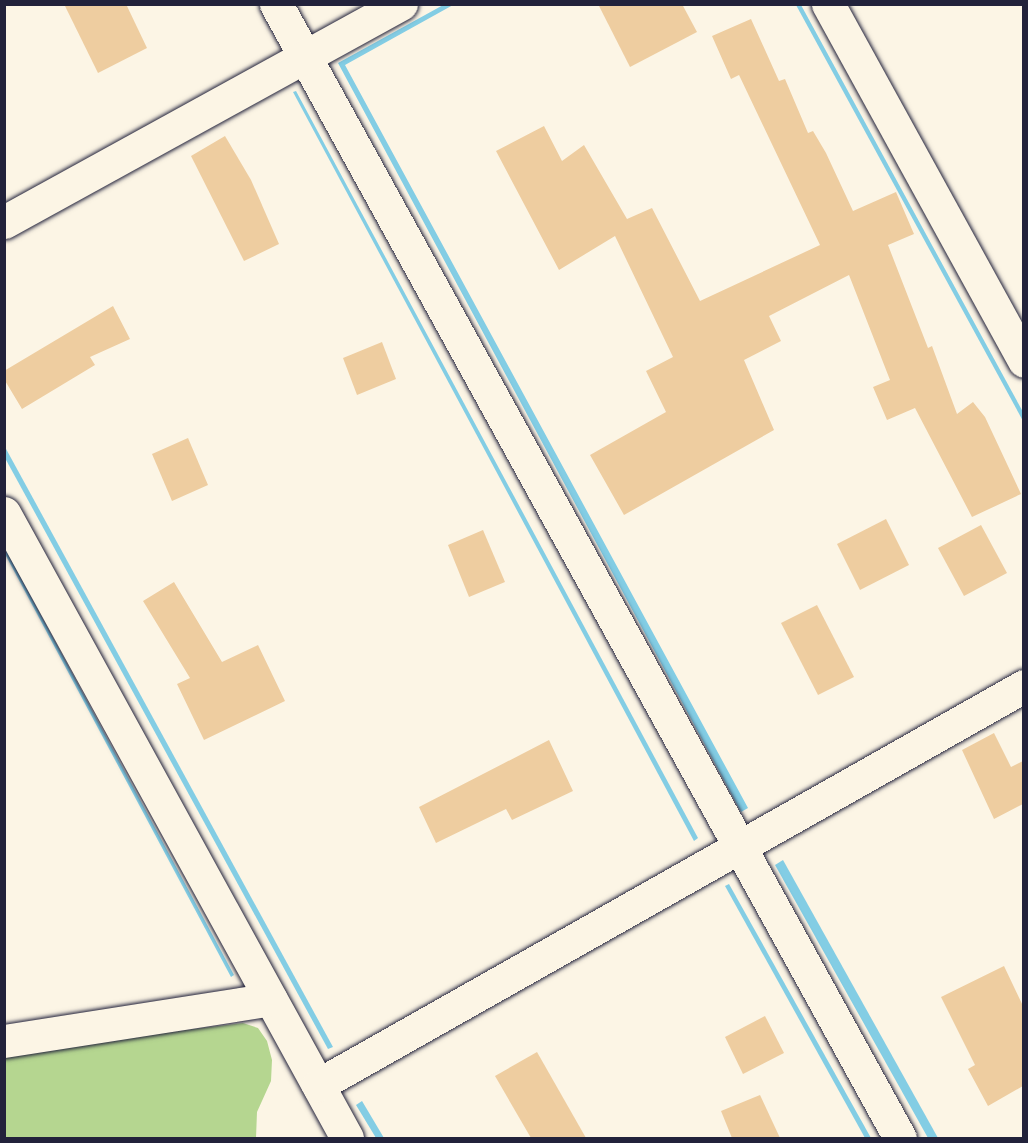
<!DOCTYPE html>
<style>
body{margin:0}
#map{position:relative;width:1028px;height:1143px;overflow:hidden;background:#fcf5e5;font-family:"Playpen Sans",sans-serif}
div>[style]{position:absolute}
[style*='--x']{left:calc(var(--x)*1px);top:calc(var(--y)*1px);width:calc(var(--w)*1px);rotate:calc(var(--a)*1deg)}
.green>*{inset:0;background:#b5d690}
.water>*{inset:0;background:#83cde4}
.building>*{inset:0;background:#eecda0}
.roads{filter:drop-shadow(0 0 2px #22223b) drop-shadow(0 0 2px #22223b)}
.minor>*{height:33px;margin:-16.5px;padding:0 16.5px;transform-origin:16.5px;border-radius:16.5px;background:#fcf5e5}
span{translate:-50% -50%;white-space:nowrap;text-align:center;line-height:1.15;-webkit-text-stroke:4.5px #fcf5e5;paint-order:stroke}
.frame{position:absolute;inset:0;border:6px solid #22223b;pointer-events:none}
</style>
<div id="map">
<div class="green">
<i style="clip-path:polygon(243px 1023px,258px 1028px,267px 1041px,272px 1060px,271px 1081px,257px 1112px,256px 1138px,5px 1138px,4px 1052px)"></i>
</div>
<div class="water">
<i style="clip-path:polygon(445px 4px,453px 5px,345px 65px,748px 808px,741px 812px,338px 63px)"></i>
<i style="clip-path:polygon(796px 5px,801px 5px,1023px 412px,1023px 421px)"></i>
<i style="clip-path:polygon(296px 91px,698px 838px,694px 841px,293px 92px)"></i>
<i style="clip-path:polygon(5px 447px,333px 1047px,328px 1049px,5px 458px)"></i>
<i style="clip-path:polygon(4px 546px,234px 975px,231px 977px,5px 554px)"></i>
<i style="clip-path:polygon(783px 860px,938px 1138px,928px 1138px,775px 865px)"></i>
<i style="clip-path:polygon(729px 884px,871px 1138px,865px 1138px,725px 886px)"></i>
<i style="clip-path:polygon(362px 1101px,384px 1138px,376px 1138px,356px 1105px)"></i>
</div>
<div class="building">
<i style="clip-path:polygon(64px 4px,126px 4px,147px 48px,98px 73px)"></i>
<i style="clip-path:polygon(598px 4px,682px 4px,697px 32px,630px 67px)"></i>
<i style="clip-path:polygon(751px 19px,779px 81px,785px 79px,808px 133px,813px 131px,826px 153px,853px 211px,896px 192px,914px 234px,888px 245px,928px 348px,932px 346px,957px 414px,973px 402px,985px 417px,1021px 494px,972px 517px,915px 408px,887px 420px,873px 387px,890px 380px,849px 275px,769px 316px,781px 341px,744px 360px,774px 430px,624px 515px,590px 455px,666px 412px,646px 371px,673px 357px,615px 236px,559px 270px,496px 151px,544px 126px,562px 161px,584px 145px,627px 219px,652px 208px,700px 301px,820px 245px,739px 75px,731px 79px,712px 36px)"></i>
<i style="clip-path:polygon(225px 136px,251px 180px,279px 244px,244px 261px,191px 156px)"></i>
<i style="clip-path:polygon(113px 306px,130px 339px,90px 357px,95px 365px,22px 409px,4px 379px,4px 371px)"></i>
<i style="clip-path:polygon(382px 342px,396px 379px,357px 395px,343px 358px)"></i>
<i style="clip-path:polygon(188px 438px,208px 485px,172px 501px,152px 454px)"></i>
<i style="clip-path:polygon(886px 519px,909px 565px,860px 590px,837px 544px)"></i>
<i style="clip-path:polygon(981px 525px,1007px 573px,964px 596px,938px 548px)"></i>
<i style="clip-path:polygon(483px 530px,505px 582px,469px 597px,448px 545px)"></i>
<i style="clip-path:polygon(174px 582px,222px 662px,258px 645px,285px 701px,204px 740px,177px 684px,190px 678px,143px 601px)"></i>
<i style="clip-path:polygon(817px 605px,854px 677px,818px 695px,781px 623px)"></i>
<i style="clip-path:polygon(994px 733px,1011px 767px,1023px 761px,1023px 804px,994px 819px,962px 750px)"></i>
<i style="clip-path:polygon(549px 740px,573px 791px,512px 820px,506px 809px,436px 843px,419px 807px)"></i>
<i style="clip-path:polygon(1004px 966px,1023px 1006px,1023px 1086px,988px 1106px,968px 1069px,975px 1065px,941px 997px)"></i>
<i style="clip-path:polygon(765px 1016px,784px 1053px,743px 1074px,725px 1037px)"></i>
<i style="clip-path:polygon(537px 1052px,586px 1138px,531px 1138px,495px 1076px)"></i>
<i style="clip-path:polygon(760px 1095px,780px 1138px,732px 1138px,721px 1111px)"></i>
</div>
<div class="roads">
<div class="minor">
<i style="--x:276;--y:4;--w:1294;--a:61.18"></i>
<i style="--x:828;--y:4;--w:407;--a:61.2"></i>
<i style="--x:4;--y:222;--w:453;--a:-28.8"></i>
<i style="--x:4;--y:513;--w:713;--a:61.24"></i>
<i style="--x:4;--y:1041;--w:270;--a:-8.9"></i>
<i style="--x:318;--y:1085;--w:811;--a:-29.47"></i>
</div>
</div>
<div class="frame"></div>
</div>
